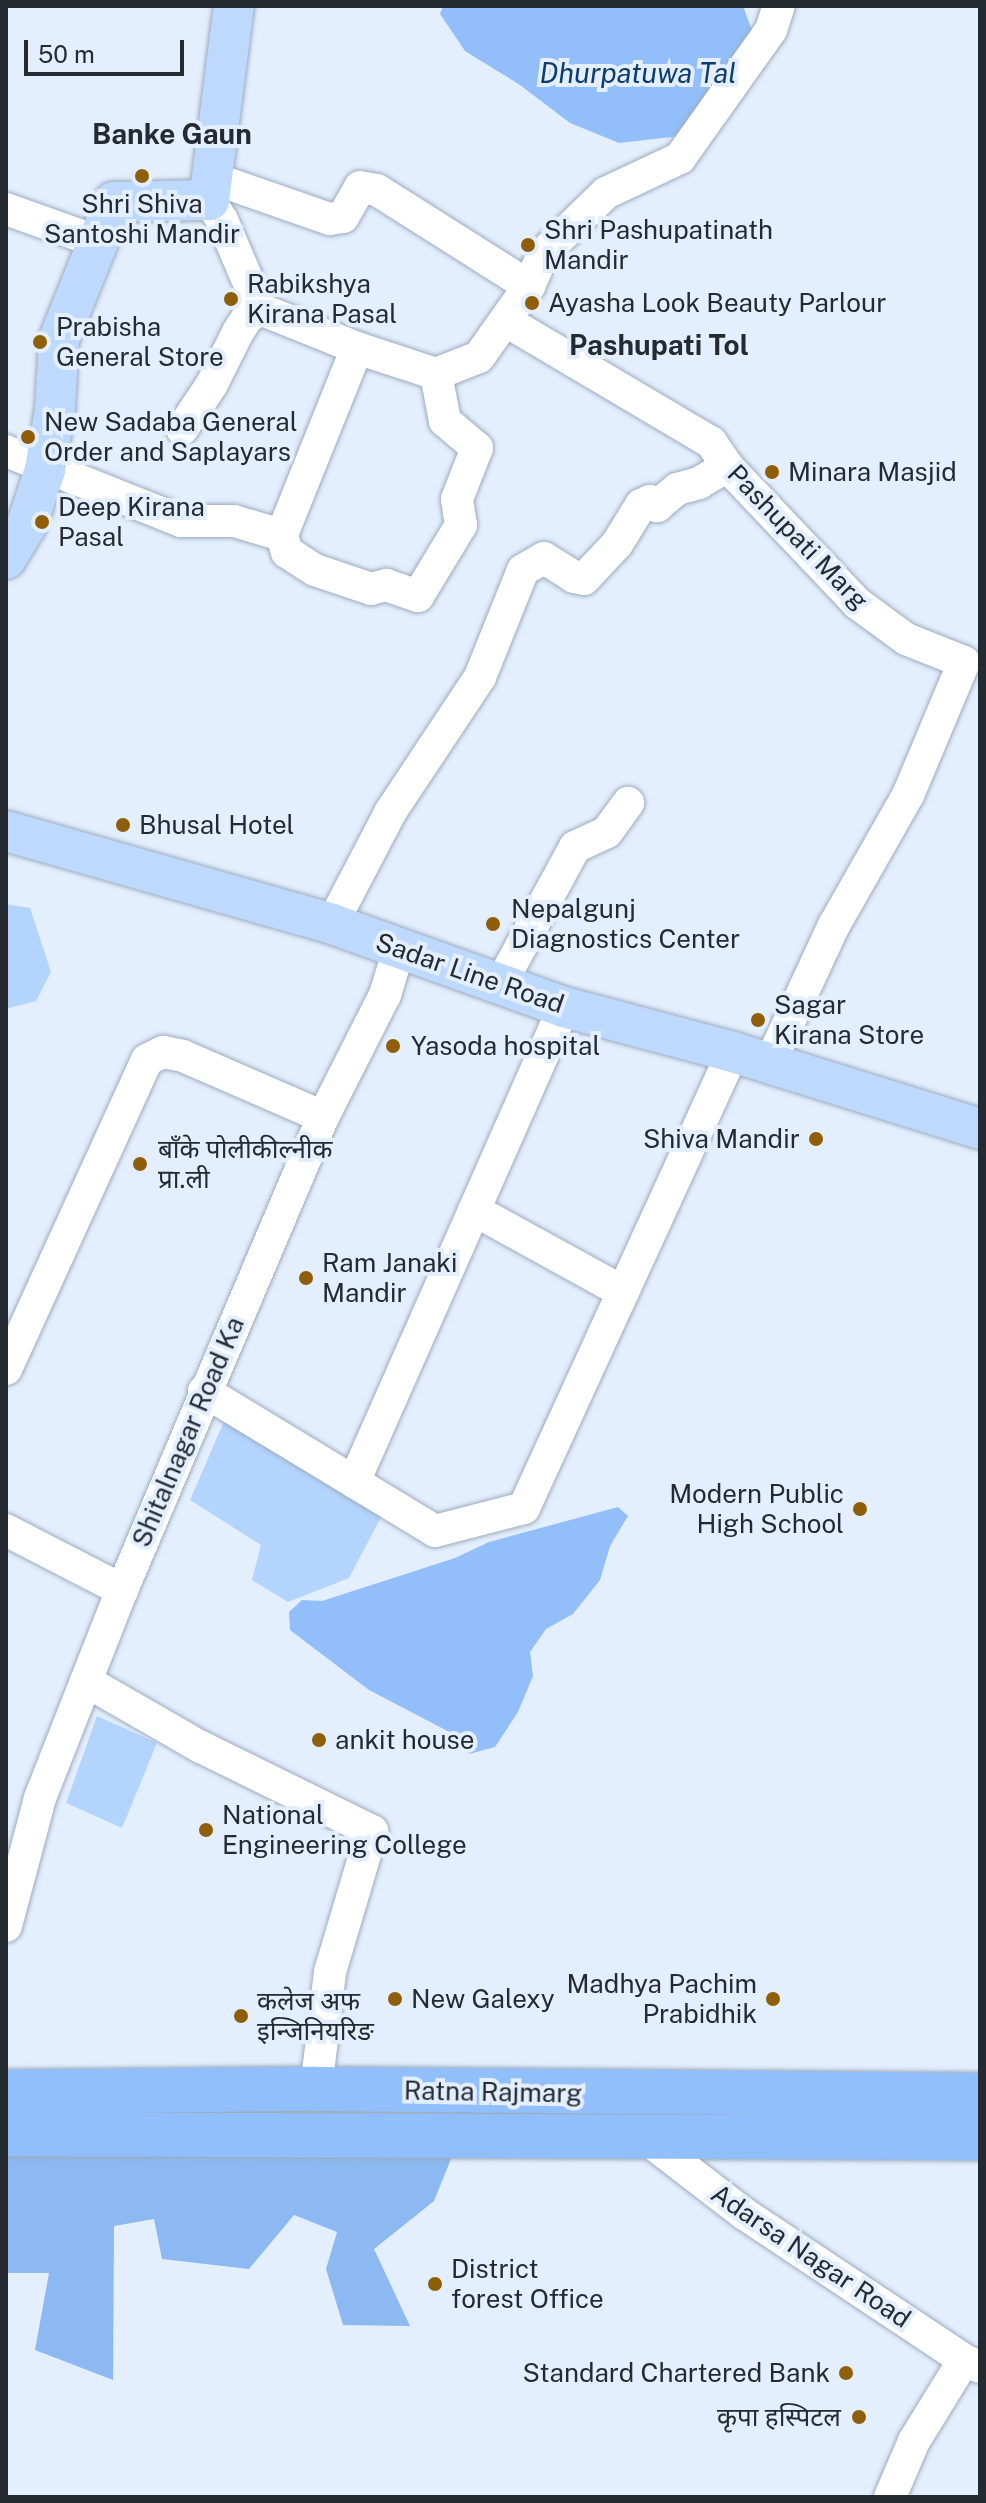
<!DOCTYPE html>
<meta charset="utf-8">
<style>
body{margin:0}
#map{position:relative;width:986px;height:2503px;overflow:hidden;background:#e3effe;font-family:"Public Sans","Noto Sans Devanagari",sans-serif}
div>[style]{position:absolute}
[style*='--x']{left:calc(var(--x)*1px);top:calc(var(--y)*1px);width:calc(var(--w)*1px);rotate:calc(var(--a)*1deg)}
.green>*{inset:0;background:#b3d4fe}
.forest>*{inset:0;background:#8cb9f2}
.water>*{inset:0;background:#92bff9}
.roads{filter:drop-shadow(0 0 2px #9dabbd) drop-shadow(0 0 2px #9dabbd)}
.minor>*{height:32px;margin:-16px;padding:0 16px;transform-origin:16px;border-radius:16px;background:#fff}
.major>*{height:40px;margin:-20px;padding:0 20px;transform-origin:20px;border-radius:20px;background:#bdd9fd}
.highway>*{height:44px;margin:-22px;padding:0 22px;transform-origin:22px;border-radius:22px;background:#91bffb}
.dots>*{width:22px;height:22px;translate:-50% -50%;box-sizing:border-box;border:4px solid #e3effe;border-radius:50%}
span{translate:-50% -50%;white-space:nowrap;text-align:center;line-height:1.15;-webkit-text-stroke:8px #e3effe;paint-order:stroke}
.poi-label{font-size:26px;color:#252a31}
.left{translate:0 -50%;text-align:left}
.right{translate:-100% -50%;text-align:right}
.street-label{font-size:26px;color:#252a31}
.water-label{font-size:28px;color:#0f3c6f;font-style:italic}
.neighbourhood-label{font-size:28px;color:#252a31;font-weight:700}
.frame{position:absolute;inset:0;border:8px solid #252a31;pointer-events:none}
.scale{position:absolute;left:24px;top:40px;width:160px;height:36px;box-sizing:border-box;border:4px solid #252a31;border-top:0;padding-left:10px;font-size:24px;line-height:28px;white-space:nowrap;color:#252a31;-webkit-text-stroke:6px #e3effe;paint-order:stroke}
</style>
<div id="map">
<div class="green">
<i style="clip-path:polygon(6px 904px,30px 908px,51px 972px,36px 1001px,6px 1009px)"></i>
<i style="clip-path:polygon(225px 1419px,382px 1515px,349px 1578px,288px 1602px,252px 1580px,261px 1545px,190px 1500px)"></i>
<i style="clip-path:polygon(97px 1716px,157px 1743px,122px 1828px,66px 1803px)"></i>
</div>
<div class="forest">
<i style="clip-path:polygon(6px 2142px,453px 2154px,434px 2201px,374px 2249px,410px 2326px,343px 2325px,326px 2269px,337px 2232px,294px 2215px,249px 2269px,162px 2259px,154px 2219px,114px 2226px,113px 2380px,35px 2350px,49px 2273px,6px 2273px)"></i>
</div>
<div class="water">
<i style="clip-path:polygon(443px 6px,743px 6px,754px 36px,680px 136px,619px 143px,570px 123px,520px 85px,465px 51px,440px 14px)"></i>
<i style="clip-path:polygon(618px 1507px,628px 1516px,610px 1546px,600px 1580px,573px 1614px,546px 1629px,530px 1652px,533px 1676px,518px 1712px,495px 1747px,469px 1754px,455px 1735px,369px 1690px,290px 1630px,289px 1612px,302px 1600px,322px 1601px,455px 1558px,489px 1542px)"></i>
</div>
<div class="roads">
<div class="minor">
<i style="--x:212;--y:178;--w:125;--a:19.2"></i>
<i style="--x:330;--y:219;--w:13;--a:-9"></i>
<i style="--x:343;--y:217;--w:34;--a:-60"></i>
<i style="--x:360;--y:187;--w:17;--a:10"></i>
<i style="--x:377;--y:190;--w:180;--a:32.3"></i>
<i style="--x:209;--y:200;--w:24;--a:57"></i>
<i style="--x:222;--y:220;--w:97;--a:66.9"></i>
<i style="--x:260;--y:309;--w:105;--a:21.9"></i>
<i style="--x:357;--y:348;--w:83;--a:18.2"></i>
<i style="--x:436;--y:374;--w:46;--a:-21.6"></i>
<i style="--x:479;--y:357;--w:87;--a:-54.8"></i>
<i style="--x:529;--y:286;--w:35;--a:-66"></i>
<i style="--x:543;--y:254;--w:88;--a:-44.1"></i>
<i style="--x:606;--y:193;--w:82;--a:-25.3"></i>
<i style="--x:680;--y:158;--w:157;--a:-54.6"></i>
<i style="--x:771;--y:30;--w:25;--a:-72"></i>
<i style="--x:6;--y:209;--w:98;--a:19.7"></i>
<i style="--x:506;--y:321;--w:238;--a:30.6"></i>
<i style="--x:711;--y:442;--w:29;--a:56"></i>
<i style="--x:727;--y:466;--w:189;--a:46.5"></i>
<i style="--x:857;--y:603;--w:61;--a:36.3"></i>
<i style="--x:906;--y:639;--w:62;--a:21.6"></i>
<i style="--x:964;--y:662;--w:144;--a:112.8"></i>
<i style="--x:908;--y:795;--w:150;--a:119.6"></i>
<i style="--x:834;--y:925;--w:152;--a:114.9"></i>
<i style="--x:357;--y:348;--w:201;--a:111.9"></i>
<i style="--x:282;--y:535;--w:18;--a:74"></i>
<i style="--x:287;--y:552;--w:33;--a:33"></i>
<i style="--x:315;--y:570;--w:59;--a:18.7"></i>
<i style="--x:371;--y:589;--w:16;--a:-15"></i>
<i style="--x:386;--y:585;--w:34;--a:19"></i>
<i style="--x:418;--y:596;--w:83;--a:-58.8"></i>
<i style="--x:461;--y:525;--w:26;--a:-99"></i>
<i style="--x:457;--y:499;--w:55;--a:-68.6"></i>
<i style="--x:477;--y:448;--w:42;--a:-139.8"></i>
<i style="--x:445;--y:421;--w:48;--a:-100.8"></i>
<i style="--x:182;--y:429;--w:54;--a:-56.3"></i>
<i style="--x:212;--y:384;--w:58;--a:-63.4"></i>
<i style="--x:238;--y:332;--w:17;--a:-57"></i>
<i style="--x:247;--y:318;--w:16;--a:-35"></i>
<i style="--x:6;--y:451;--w:188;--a:21.8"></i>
<i style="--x:181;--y:521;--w:53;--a:0"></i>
<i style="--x:234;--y:521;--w:50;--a:16.3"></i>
<i style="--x:332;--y:924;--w:127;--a:-62.4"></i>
<i style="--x:391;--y:811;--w:161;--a:-56.4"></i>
<i style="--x:480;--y:677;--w:115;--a:-68.1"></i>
<i style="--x:523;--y:570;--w:24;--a:-30"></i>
<i style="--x:544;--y:558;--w:36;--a:32"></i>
<i style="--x:574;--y:577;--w:10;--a:11"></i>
<i style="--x:584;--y:579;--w:48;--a:-46.7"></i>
<i style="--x:617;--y:544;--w:46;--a:-58.4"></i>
<i style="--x:641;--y:505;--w:10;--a:-24"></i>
<i style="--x:650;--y:501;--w:9;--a:36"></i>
<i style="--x:657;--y:506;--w:26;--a:-40"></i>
<i style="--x:677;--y:489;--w:23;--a:-15"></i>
<i style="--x:699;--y:483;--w:33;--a:-31"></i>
<i style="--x:500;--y:985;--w:157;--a:-61.5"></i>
<i style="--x:575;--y:847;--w:35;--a:-25"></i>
<i style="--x:607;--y:832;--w:36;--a:-54"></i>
<i style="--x:474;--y:1210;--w:170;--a:28.8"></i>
<i style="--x:6;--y:1369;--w:340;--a:-65.5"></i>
<i style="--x:147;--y:1060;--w:18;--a:-27"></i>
<i style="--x:163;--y:1052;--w:20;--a:11"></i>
<i style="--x:183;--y:1056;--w:153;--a:23.5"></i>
<i style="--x:204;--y:1391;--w:270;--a:31.2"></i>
<i style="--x:435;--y:1531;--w:92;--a:-14.5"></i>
<i style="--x:524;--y:1508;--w:502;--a:-65.38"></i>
<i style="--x:354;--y:1482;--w:519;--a:-66.15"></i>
<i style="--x:6;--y:1530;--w:131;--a:27.3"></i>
<i style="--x:86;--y:1681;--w:133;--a:29.9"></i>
<i style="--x:201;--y:1747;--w:191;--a:26.2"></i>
<i style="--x:372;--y:1831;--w:147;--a:106.6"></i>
<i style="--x:330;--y:1972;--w:118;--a:96.8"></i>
<i style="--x:6;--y:1926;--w:132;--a:-75.1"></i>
<i style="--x:40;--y:1798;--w:224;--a:-68.5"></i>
<i style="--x:122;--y:1590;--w:514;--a:-66.98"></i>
<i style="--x:323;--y:1117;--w:137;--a:-63.1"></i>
<i style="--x:385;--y:995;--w:48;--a:-73.1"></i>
<i style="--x:647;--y:2139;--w:121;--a:37.6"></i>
<i style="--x:743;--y:2213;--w:265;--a:33.6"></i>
<i style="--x:964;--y:2360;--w:17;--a:24"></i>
<i style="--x:890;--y:2497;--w:61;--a:-66.8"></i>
<i style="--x:914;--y:2441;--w:95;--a:-58.3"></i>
</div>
<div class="major">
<i style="--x:6;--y:559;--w:41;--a:-59"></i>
<i style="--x:27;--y:524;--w:57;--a:-71.6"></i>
<i style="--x:45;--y:470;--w:62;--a:-80.7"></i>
<i style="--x:55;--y:409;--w:70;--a:-86.7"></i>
<i style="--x:59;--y:339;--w:148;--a:-68.1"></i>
<i style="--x:114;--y:202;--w:95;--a:-1.2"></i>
<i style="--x:209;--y:200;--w:196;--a:-82.7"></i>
<i style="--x:6;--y:831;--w:339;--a:15.9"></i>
<i style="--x:332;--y:924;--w:246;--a:19.7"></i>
<i style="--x:564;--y:1007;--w:175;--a:14.9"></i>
<i style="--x:733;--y:1052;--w:259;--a:17.3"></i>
</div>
<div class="highway">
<i style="--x:6;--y:2092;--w:310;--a:-0.6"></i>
<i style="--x:316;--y:2089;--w:664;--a:0.52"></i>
<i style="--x:6;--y:2134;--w:974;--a:0.24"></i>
</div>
</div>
<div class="dots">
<i style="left:142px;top:176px;background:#8e5f08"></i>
<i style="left:528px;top:245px;background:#8e5f08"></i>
<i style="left:231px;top:299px;background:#8e5f08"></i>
<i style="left:532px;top:303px;background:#8e5f08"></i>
<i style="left:40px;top:342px;background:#8e5f08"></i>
<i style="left:28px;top:437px;background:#8e5f08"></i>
<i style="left:772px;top:472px;background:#8e5f08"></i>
<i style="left:42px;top:522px;background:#8e5f08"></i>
<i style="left:123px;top:825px;background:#8e5f08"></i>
<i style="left:493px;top:924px;background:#8e5f08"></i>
<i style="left:758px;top:1020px;background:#8e5f08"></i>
<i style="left:393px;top:1046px;background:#8e5f08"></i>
<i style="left:816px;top:1139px;background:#8e5f08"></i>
<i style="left:140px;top:1164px;background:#8e5f08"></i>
<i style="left:306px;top:1278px;background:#8e5f08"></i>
<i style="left:860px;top:1509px;background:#8e5f08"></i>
<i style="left:319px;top:1740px;background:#8e5f08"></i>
<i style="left:206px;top:1830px;background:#8e5f08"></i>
<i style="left:395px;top:1999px;background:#8e5f08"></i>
<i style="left:773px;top:1999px;background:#8e5f08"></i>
<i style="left:241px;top:2016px;background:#8e5f08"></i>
<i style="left:435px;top:2284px;background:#8e5f08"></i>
<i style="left:846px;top:2373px;background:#8e5f08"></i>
<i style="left:859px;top:2417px;background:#8e5f08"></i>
</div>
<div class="poi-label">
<span style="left:142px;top:219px">Shri Shiva<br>Santoshi Mandir</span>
<span class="left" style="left:544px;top:245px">Shri Pashupatinath<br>Mandir</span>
<span class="left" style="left:247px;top:299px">Rabikshya<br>Kirana Pasal</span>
<span class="left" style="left:548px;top:303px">Ayasha Look Beauty Parlour</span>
<span class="left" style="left:56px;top:342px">Prabisha<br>General Store</span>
<span class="left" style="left:44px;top:437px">New Sadaba General<br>Order and Saplayars</span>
<span class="left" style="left:788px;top:472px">Minara Masjid</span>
<span class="left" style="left:58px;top:522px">Deep Kirana<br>Pasal</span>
<span class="left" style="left:139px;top:825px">Bhusal Hotel</span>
<span class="left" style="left:511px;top:924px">Nepalgunj<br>Diagnostics Center</span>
<span class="left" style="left:774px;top:1020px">Sagar<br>Kirana Store</span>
<span class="left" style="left:411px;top:1046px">Yasoda hospital</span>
<span class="right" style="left:800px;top:1139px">Shiva Mandir</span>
<span class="left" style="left:158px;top:1164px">बाँके पोलीकील्नीक<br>प्रा.ली</span>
<span class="left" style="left:322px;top:1278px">Ram Janaki<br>Mandir</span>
<span class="right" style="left:844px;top:1509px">Modern Public<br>High School</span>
<span class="left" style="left:335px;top:1740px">ankit house</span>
<span class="left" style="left:222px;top:1830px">National<br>Engineering College</span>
<span class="right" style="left:757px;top:1999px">Madhya Pachim<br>Prabidhik</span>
<span class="left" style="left:411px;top:1999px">New Galexy</span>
<span class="left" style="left:257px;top:2016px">कलेज अफ<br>इन्जिनियरिङ</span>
<span class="left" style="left:451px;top:2284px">District<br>forest Office</span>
<span class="right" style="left:830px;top:2373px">Standard Chartered Bank</span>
<span class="right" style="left:841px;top:2417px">कृपा हस्पिटल</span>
</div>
<div class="street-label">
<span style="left:798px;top:537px;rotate:46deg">Pashupati Marg</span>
<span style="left:470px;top:973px;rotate:19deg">Sadar Line Road</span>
<span style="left:188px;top:1432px;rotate:-67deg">Shitalnagar Road Ka</span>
<span style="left:493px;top:2092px;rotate:1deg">Ratna Rajmarg</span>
<span style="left:811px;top:2256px;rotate:34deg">Adarsa Nagar Road</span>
</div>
<div class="water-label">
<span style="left:638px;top:73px">Dhurpatuwa Tal</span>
</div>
<div class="neighbourhood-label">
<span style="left:172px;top:134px">Banke Gaun</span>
<span style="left:659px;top:345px">Pashupati Tol</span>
</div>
<div class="frame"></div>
<div class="scale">50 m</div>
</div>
